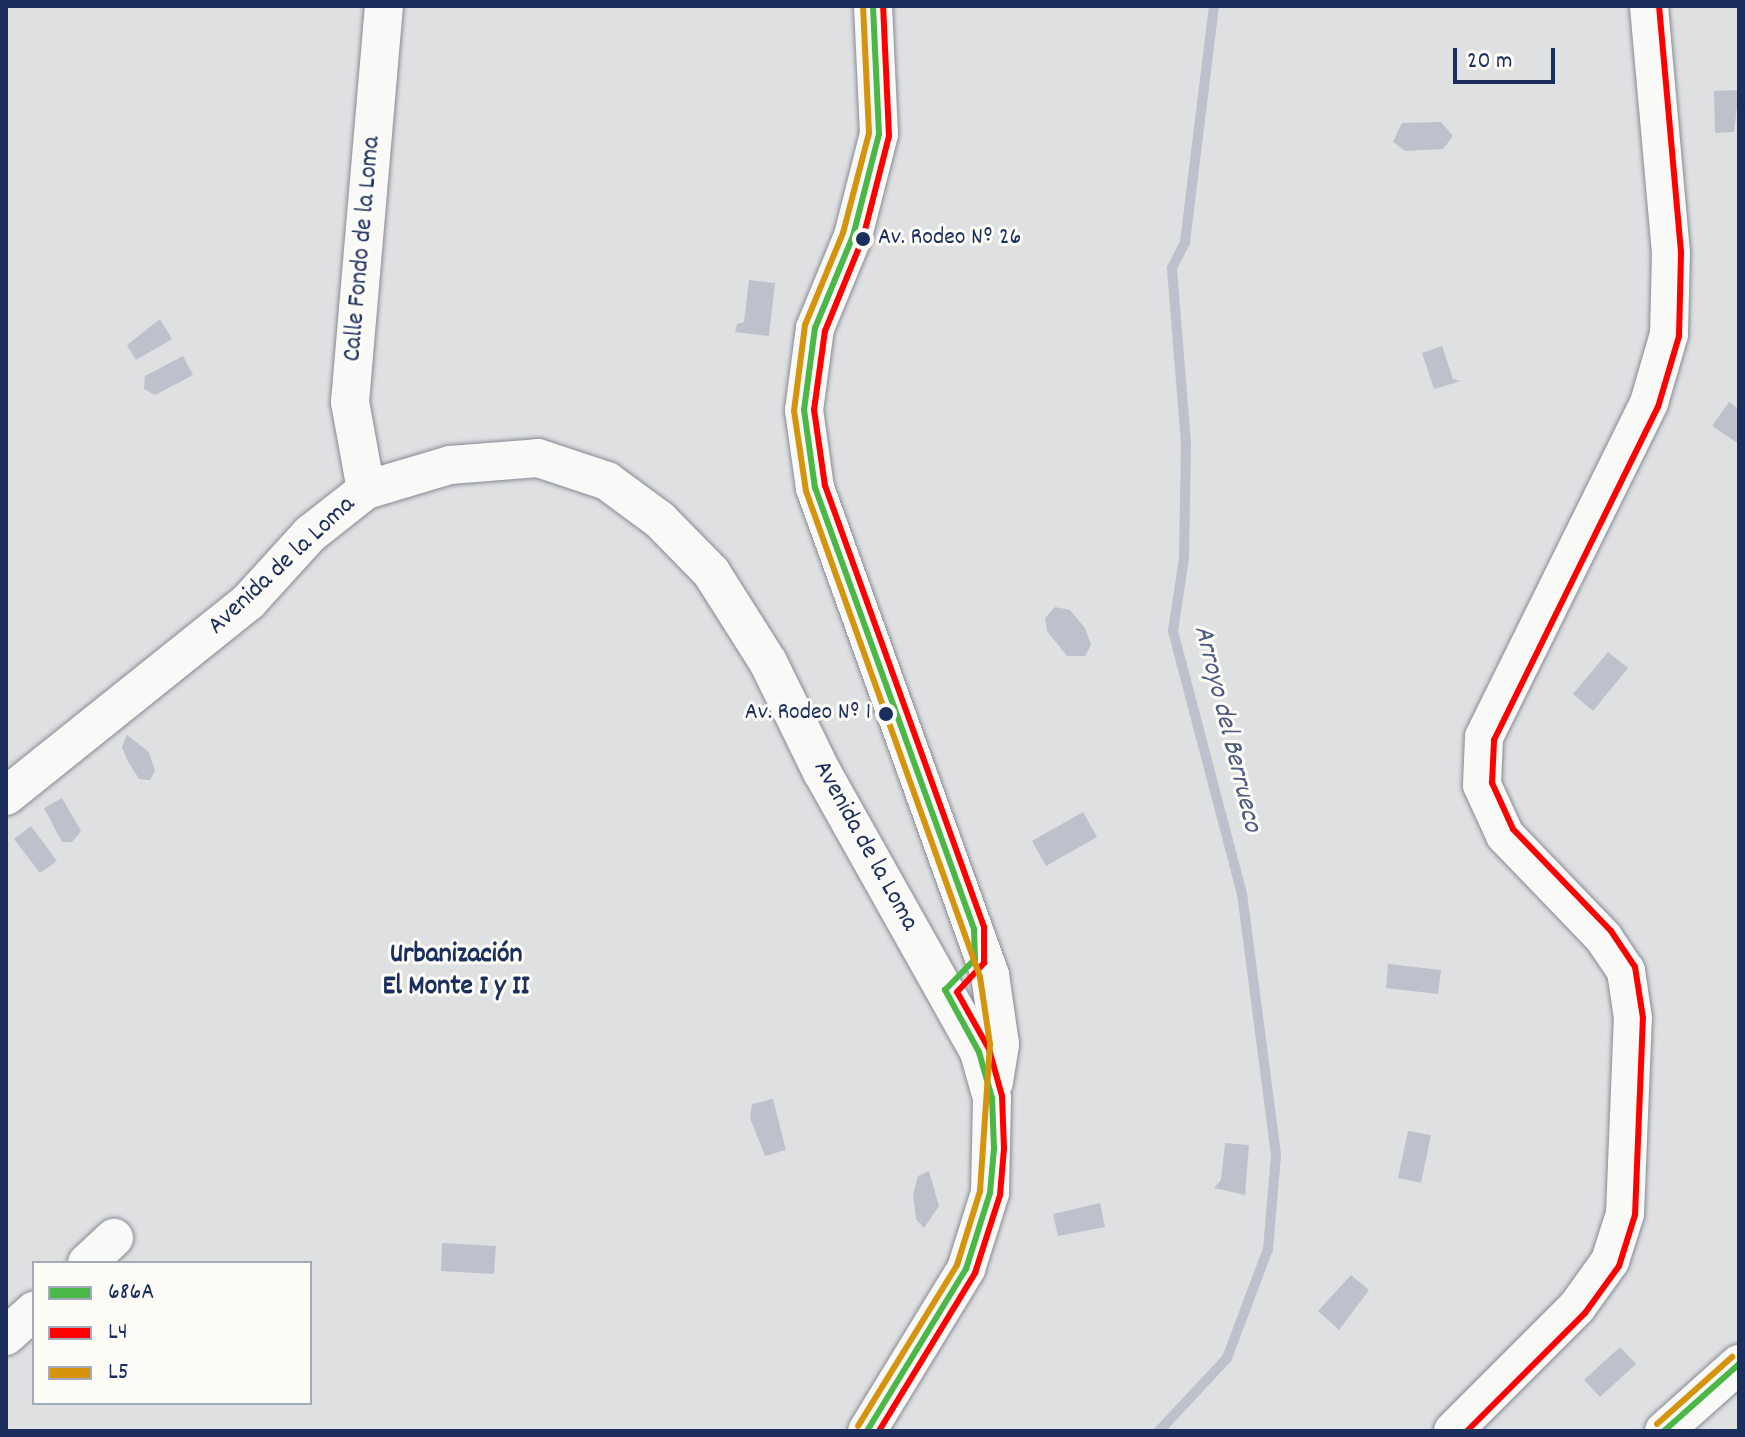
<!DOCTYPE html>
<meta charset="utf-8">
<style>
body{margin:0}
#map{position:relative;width:1745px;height:1437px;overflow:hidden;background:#efefef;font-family:Dekko,sans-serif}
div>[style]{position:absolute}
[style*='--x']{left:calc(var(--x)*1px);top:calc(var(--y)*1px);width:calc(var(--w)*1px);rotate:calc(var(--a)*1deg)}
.green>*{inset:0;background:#dee0e2}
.water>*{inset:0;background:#bdc1cc}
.stream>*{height:10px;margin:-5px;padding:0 5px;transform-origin:5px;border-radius:5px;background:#bdc1cc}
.roads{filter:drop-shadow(0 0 2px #868a93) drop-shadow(0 0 2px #868a93)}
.minor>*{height:38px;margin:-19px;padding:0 19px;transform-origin:19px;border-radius:19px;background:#f9f9f8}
.bus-1>*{height:6px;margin:-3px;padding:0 3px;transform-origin:3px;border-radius:3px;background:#4ab747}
.bus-2>*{height:6px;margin:-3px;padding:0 3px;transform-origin:3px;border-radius:3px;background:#f00}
.bus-3>*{height:6px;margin:-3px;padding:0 3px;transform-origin:3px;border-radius:3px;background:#d6940e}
.dots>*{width:22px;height:22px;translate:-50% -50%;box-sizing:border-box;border:4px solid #fdfcf7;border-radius:50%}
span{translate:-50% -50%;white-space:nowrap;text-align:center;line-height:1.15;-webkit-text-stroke:6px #fdfcf7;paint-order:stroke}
.bus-label{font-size:24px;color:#1b2f5e}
.left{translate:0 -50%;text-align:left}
.right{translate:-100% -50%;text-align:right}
.street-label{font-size:26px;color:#1b2f5e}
.water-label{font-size:28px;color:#4c5b7f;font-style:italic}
.neighbourhood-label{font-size:28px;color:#1b2f5e;font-weight:700}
.frame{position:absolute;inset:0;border:8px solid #1b2f5e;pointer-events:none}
.legend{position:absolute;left:32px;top:1261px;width:280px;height:144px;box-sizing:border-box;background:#fdfcf7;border:2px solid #a3aaba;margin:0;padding:10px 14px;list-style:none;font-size:24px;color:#1b2f5e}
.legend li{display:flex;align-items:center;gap:16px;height:40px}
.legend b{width:40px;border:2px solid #a3aaba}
.scale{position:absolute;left:1453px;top:48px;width:102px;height:36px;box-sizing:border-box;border:4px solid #1b2f5e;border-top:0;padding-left:10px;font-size:24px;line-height:28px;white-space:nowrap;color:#1b2f5e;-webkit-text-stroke:6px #fdfcf7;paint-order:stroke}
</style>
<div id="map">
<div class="green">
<i style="clip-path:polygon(evenodd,6px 6px,1739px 6px,1739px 1431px,6px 1431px,6px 6px,34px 1263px,310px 1263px,310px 1403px,34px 1403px,34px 1263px)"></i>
</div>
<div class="water">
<i style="clip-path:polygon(1739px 90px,1734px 132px,1715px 133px,1714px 91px)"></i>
<i style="clip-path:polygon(1441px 122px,1453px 136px,1443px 149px,1405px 151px,1393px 142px,1402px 123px)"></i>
<i style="clip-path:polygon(749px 280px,775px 283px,769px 336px,735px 332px,737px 324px,744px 322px)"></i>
<i style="clip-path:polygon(160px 319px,172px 339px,136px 360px,127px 345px)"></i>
<i style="clip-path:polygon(1442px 346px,1453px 379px,1461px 381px,1434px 389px,1422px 353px)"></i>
<i style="clip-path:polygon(183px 356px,193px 375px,155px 395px,144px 389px,145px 376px)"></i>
<i style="clip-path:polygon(1729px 402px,1739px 409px,1739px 444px,1712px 426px)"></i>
<i style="clip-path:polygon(1055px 607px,1070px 610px,1085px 628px,1091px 645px,1085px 656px,1067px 656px,1047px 631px,1045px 618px)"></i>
<i style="clip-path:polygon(1608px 652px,1628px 668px,1593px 711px,1573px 694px)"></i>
<i style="clip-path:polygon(127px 735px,149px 752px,155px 771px,150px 780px,139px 779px,127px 760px,122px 747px)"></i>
<i style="clip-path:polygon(62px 798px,81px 831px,72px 842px,62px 842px,44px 808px)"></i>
<i style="clip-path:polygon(1083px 812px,1097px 837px,1046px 866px,1032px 841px)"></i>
<i style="clip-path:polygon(31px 826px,57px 861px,40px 873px,14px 839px)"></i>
<i style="clip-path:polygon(1388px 964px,1441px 970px,1438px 994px,1386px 988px)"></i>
<i style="clip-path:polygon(773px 1099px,786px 1150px,765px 1156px,750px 1118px,752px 1104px)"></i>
<i style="clip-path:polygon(1408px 1131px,1431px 1135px,1421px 1183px,1398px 1178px)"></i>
<i style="clip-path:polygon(1225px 1143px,1249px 1145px,1245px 1195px,1214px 1188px,1221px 1180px)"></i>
<i style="clip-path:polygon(929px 1171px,939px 1206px,924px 1228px,916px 1219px,913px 1194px,918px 1176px)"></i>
<i style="clip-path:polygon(1100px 1203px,1105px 1227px,1058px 1236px,1053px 1214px)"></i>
<i style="clip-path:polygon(442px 1243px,496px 1246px,494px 1274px,441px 1271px)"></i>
<i style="clip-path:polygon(1351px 1275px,1369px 1290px,1339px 1330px,1318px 1311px)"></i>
<i style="clip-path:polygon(1620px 1347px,1636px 1364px,1600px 1397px,1584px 1380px)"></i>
</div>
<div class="stream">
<i style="--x:1159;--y:1431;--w:100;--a:-47"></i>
<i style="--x:1227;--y:1358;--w:116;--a:-69.4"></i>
<i style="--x:1268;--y:1249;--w:94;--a:-85.1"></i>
<i style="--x:1276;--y:1155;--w:263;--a:-97.4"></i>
<i style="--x:1242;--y:894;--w:272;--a:-104.7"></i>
<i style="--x:1173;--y:631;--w:74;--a:-81.4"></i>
<i style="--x:1184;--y:558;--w:115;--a:-89"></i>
<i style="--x:1186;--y:443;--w:176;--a:-94.6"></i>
<i style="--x:1172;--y:268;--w:29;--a:-63"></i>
<i style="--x:1185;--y:242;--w:238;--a:-83"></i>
</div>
<div class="roads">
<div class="minor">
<i style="--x:873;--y:6;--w:128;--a:87.3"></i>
<i style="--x:879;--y:134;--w:105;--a:104.3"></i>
<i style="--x:853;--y:236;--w:100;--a:112.4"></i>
<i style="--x:815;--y:328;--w:83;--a:97.6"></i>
<i style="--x:804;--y:410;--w:79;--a:82"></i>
<i style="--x:815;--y:488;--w:517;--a:70.23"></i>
<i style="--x:990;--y:975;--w:70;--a:81.8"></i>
<i style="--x:1000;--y:1044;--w:39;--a:99"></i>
<i style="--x:366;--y:490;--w:89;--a:-100.3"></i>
<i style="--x:350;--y:402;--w:397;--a:-85.1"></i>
<i style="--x:6;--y:796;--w:312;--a:-38.7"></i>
<i style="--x:249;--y:601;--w:91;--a:-47.7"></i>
<i style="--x:310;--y:534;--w:71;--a:-38.2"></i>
<i style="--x:366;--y:490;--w:88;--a:-16.6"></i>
<i style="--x:450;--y:465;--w:88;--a:-4.5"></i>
<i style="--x:538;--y:458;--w:73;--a:18.4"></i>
<i style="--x:607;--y:481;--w:66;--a:36.3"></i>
<i style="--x:660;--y:520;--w:73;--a:45.6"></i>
<i style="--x:711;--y:572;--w:107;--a:57.7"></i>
<i style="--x:768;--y:662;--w:123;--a:63.9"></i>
<i style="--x:822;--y:772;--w:321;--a:60.7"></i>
<i style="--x:979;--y:1052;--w:48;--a:74.2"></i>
<i style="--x:992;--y:1098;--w:95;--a:91.2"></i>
<i style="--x:990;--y:1193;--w:80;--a:107.5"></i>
<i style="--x:966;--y:1269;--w:190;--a:121.4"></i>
<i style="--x:87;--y:1263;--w:37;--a:-43"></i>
<i style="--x:6;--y:1336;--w:38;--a:-42"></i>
<i style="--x:1453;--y:1431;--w:175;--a:-45"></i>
<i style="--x:1577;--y:1307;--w:57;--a:-54.3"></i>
<i style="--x:1610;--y:1261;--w:49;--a:-72.3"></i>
<i style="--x:1625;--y:1214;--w:196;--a:-87.7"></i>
<i style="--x:1633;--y:1018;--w:48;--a:-98.5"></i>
<i style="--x:1626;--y:971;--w:40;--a:-124"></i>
<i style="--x:1604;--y:938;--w:143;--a:-133.9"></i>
<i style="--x:1505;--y:835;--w:55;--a:-114.7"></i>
<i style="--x:1482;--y:785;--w:48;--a:-87.6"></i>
<i style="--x:1484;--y:737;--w:373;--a:-63.7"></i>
<i style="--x:1649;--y:403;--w:72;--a:-73.8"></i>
<i style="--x:1669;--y:334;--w:81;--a:-88.6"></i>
<i style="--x:1671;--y:253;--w:248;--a:-95.1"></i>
<i style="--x:1664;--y:1431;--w:101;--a:-41.8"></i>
</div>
</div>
<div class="bus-1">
<i style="--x:867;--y:1431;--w:190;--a:-58.6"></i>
<i style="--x:966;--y:1269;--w:80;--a:-72.5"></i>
<i style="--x:990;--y:1193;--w:45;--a:-84.9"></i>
<i style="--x:994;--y:1148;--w:50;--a:-92.3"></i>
<i style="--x:992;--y:1098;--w:48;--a:-105.8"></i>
<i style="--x:979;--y:1052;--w:71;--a:-118.7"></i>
<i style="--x:945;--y:990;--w:43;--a:-45.9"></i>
<i style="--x:975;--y:959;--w:30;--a:-92"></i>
<i style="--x:974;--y:929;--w:469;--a:-109.8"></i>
<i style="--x:815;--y:488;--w:79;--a:-98"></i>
<i style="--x:804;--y:410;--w:83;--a:-82.4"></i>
<i style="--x:815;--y:328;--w:100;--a:-67.6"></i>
<i style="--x:853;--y:236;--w:105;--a:-75.7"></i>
<i style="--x:879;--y:134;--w:128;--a:-92.7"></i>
<i style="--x:1664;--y:1431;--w:101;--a:-41.8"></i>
</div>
<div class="bus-2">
<i style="--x:879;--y:1431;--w:185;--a:-58.7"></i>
<i style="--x:975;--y:1273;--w:82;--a:-72.2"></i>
<i style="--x:1000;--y:1195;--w:47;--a:-85.1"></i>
<i style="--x:1004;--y:1148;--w:52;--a:-92.2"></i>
<i style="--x:1002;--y:1096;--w:49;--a:-105.5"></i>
<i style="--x:989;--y:1049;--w:65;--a:-119.3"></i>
<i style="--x:957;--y:992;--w:40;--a:-47"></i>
<i style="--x:984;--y:963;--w:36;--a:-90"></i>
<i style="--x:984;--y:927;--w:469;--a:-109.8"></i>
<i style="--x:825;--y:486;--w:77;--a:-98.2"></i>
<i style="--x:814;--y:410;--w:80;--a:-82.1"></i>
<i style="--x:825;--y:331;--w:100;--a:-67.8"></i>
<i style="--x:863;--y:238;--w:105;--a:-75.7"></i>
<i style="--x:889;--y:136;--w:130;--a:-92.6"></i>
<i style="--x:1467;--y:1431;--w:167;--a:-45"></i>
<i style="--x:1585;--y:1313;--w:58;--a:-54.1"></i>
<i style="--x:1619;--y:1266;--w:53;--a:-72.6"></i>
<i style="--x:1635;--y:1215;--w:197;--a:-87.7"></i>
<i style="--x:1643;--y:1018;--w:52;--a:-98.9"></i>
<i style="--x:1635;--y:967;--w:43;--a:-123.7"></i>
<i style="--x:1611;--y:931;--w:141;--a:-133.9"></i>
<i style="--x:1513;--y:829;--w:51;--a:-114.5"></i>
<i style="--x:1492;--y:783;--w:43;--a:-87.3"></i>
<i style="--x:1494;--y:740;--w:371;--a:-63.8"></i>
<i style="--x:1658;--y:407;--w:74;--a:-73.5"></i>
<i style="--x:1679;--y:336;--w:84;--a:-88.6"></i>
<i style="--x:1681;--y:252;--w:247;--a:-95.1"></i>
</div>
<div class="bus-3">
<i style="--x:1657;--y:1424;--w:101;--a:-41.8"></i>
<i style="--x:858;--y:1426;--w:189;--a:-58.4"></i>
<i style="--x:957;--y:1265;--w:77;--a:-72.7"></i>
<i style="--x:980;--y:1191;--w:147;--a:-86.1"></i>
<i style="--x:990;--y:1044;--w:68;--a:-98.5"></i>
<i style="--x:980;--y:977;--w:516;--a:-109.7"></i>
<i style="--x:806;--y:491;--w:81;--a:-98.5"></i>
<i style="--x:794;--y:411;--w:87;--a:-82.7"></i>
<i style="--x:805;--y:325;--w:100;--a:-67.6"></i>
<i style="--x:843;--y:233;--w:103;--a:-75.4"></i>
<i style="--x:869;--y:133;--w:127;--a:-92.7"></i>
</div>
<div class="dots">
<i style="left:863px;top:239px;background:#1b2f5e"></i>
<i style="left:886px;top:714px;background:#1b2f5e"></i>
</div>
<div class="bus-label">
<span class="left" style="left:878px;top:239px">Av. Rodeo Nº 26</span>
<span class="right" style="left:871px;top:714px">Av. Rodeo Nº 1</span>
</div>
<div class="street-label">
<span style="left:363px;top:249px;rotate:-85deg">Calle Fondo de la Loma</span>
<span style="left:282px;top:566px;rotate:-43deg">Avenida de la Loma</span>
<span style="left:865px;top:846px;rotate:61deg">Avenida de la Loma</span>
</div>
<div class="water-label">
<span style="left:1226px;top:729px;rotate:76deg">Arroyo del Berrueco</span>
</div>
<div class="neighbourhood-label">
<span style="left:456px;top:972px">Urbanización<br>El Monte I y II</span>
</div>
<div class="frame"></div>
<ul class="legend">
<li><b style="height:10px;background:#4ab747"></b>686A</li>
<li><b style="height:10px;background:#f00"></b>L4</li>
<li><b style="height:10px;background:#d6940e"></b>L5</li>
</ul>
<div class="scale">20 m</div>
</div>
